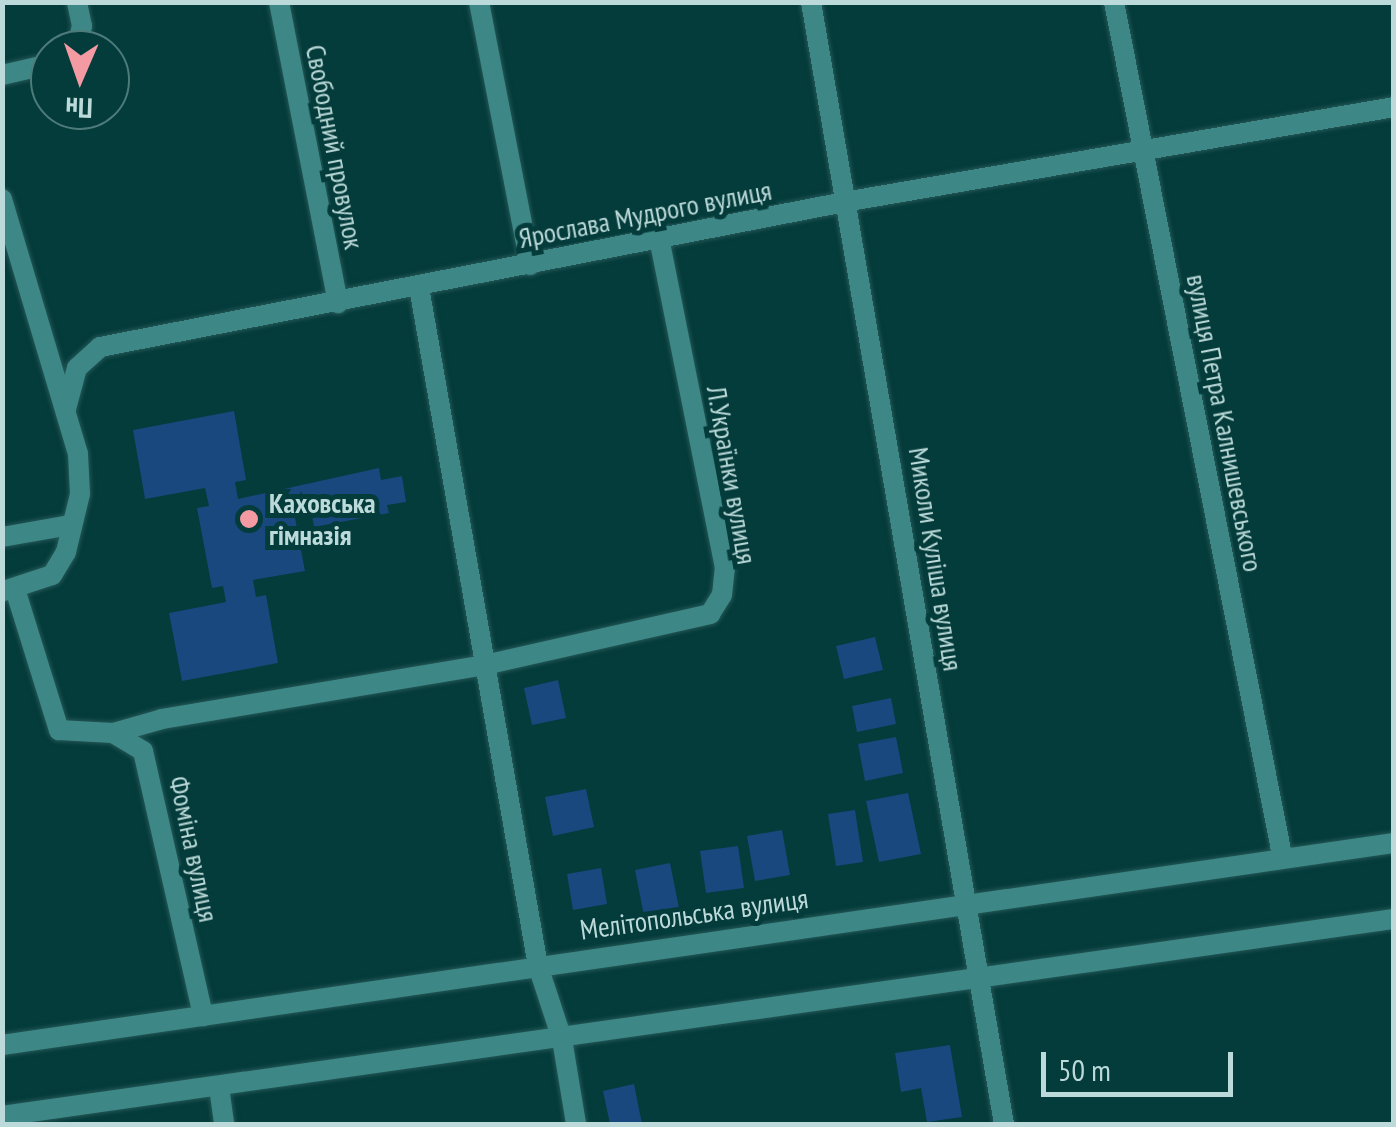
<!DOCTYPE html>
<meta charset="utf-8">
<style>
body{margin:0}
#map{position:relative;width:1396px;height:1127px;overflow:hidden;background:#043b3b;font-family:"PT Sans Narrow",sans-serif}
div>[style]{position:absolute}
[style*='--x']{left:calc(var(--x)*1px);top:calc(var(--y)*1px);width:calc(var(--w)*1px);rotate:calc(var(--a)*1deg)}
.building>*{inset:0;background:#18487d}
.roads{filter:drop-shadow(0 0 2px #255857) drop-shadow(0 0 2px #255857)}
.minor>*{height:20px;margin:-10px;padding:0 10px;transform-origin:10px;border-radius:10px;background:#3d8887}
.tertiary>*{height:20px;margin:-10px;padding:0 10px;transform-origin:10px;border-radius:10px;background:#3d8887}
.dots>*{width:28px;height:28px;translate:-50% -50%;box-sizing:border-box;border:5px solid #043b3b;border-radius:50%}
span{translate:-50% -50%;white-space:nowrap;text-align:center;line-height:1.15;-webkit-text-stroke:10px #043b3b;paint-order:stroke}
.street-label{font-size:28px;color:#bbdad9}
.poi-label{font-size:28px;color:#bbdad9;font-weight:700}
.left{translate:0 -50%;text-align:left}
.frame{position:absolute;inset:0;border:5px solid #bbdad9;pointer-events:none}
.north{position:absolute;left:30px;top:30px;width:100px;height:100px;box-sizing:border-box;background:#043b3b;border:2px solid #4d7b7a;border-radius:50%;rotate:182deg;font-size:28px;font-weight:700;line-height:40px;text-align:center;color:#bbdad9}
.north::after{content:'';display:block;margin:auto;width:35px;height:45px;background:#f49aa2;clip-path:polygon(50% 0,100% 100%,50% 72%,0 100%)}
.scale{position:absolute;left:1041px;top:1052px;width:192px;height:45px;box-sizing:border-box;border:5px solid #bbdad9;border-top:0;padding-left:12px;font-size:30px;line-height:35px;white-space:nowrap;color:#bbdad9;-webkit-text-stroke:8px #043b3b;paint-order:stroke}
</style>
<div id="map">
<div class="building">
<i style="clip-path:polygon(234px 411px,246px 480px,235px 482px,238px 499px,379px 468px,381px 480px,402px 476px,406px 502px,387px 505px,389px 513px,314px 527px,311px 509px,294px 512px,305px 571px,253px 580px,256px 597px,266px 595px,278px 663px,182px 681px,169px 613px,226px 602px,223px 586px,212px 588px,197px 508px,209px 506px,205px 488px,145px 499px,133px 430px)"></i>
<i style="clip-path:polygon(875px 637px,883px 670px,844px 679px,836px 646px)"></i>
<i style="clip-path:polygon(558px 680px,566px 718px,532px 725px,524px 688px)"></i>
<i style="clip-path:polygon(891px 698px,896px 724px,857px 732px,852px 706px)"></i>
<i style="clip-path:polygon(896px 737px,903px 773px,865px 781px,858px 744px)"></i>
<i style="clip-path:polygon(586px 789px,594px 827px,553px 836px,545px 797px)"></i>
<i style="clip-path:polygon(908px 793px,921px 854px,879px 862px,866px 801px)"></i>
<i style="clip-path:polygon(855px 810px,863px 862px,836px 866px,828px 814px)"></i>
<i style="clip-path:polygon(782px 830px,790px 875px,755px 881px,747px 836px)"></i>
<i style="clip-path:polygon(738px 846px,744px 888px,706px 893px,700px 851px)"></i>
<i style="clip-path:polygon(670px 863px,679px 908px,644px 916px,635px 870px)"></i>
<i style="clip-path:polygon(601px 868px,607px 904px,573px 910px,567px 874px)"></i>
<i style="clip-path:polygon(950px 1045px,962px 1117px,927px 1122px,921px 1088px,901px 1092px,895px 1053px)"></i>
<i style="clip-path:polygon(634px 1084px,642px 1124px,610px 1124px,603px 1091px)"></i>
</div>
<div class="roads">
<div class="minor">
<i style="--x:279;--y:2;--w:307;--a:78.9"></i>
<i style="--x:479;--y:2;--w:268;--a:79"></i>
<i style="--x:811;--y:2;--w:1138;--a:80.24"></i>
<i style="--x:1114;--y:2;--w:869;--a:78.86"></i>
<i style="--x:76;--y:50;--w:25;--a:-76"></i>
<i style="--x:82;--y:26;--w:25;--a:-102"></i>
<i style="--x:2;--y:75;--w:49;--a:-12.9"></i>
<i style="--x:2;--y:199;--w:266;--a:73.4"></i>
<i style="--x:78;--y:454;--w:40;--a:87.1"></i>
<i style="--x:80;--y:494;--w:60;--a:103.6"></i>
<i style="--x:66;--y:552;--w:27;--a:121"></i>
<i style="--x:52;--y:575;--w:51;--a:161.6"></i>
<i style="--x:419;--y:287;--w:689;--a:80.06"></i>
<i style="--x:538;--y:966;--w:77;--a:71.8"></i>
<i style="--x:562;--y:1039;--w:86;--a:80.6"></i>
<i style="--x:66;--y:409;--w:42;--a:-75"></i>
<i style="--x:77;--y:368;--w:31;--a:-42"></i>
<i style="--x:100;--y:347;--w:764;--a:-11.02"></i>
<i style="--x:850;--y:201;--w:552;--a:-9.8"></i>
<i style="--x:2;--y:537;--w:70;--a:-9.9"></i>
<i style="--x:15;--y:589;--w:148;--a:72.7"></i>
<i style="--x:59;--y:730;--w:54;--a:3.2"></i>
<i style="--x:113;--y:733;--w:35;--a:31"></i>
<i style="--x:143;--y:751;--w:272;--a:77.2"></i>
<i style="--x:113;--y:733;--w:51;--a:-15.9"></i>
<i style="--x:162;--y:719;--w:332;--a:-9.5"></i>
<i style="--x:489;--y:664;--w:227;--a:-12.7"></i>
<i style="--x:710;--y:614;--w:22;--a:-58"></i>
<i style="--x:722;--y:595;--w:27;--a:-84"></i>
<i style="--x:725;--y:568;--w:336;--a:-101.3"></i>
<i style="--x:219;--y:1087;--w:37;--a:82"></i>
</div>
<div class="tertiary">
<i style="--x:2;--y:1045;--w:1407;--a:-8.26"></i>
<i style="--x:2;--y:1116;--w:1406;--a:-8.06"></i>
</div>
</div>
<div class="dots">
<i style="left:249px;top:519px;background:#f49aa2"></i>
</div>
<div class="street-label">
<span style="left:335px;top:147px;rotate:79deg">Свободний провулок</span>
<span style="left:645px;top:214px;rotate:-11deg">Ярослава Мудрого вулиця</span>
<span style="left:1225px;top:423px;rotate:79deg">вулиця Петра Калнишевського</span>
<span style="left:732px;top:475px;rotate:80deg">Л.Українки вулиця</span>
<span style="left:936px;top:559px;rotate:81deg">Миколи Куліша вулиця</span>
<span style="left:194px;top:849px;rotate:78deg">Фоміна вулиця</span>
<span style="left:694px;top:914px;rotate:-8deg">Мелітопольська вулиця</span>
</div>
<div class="poi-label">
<span class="left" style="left:269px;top:519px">Каховська<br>гімназія</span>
</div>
<div class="frame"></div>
<div class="north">Пн</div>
<div class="scale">50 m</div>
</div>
